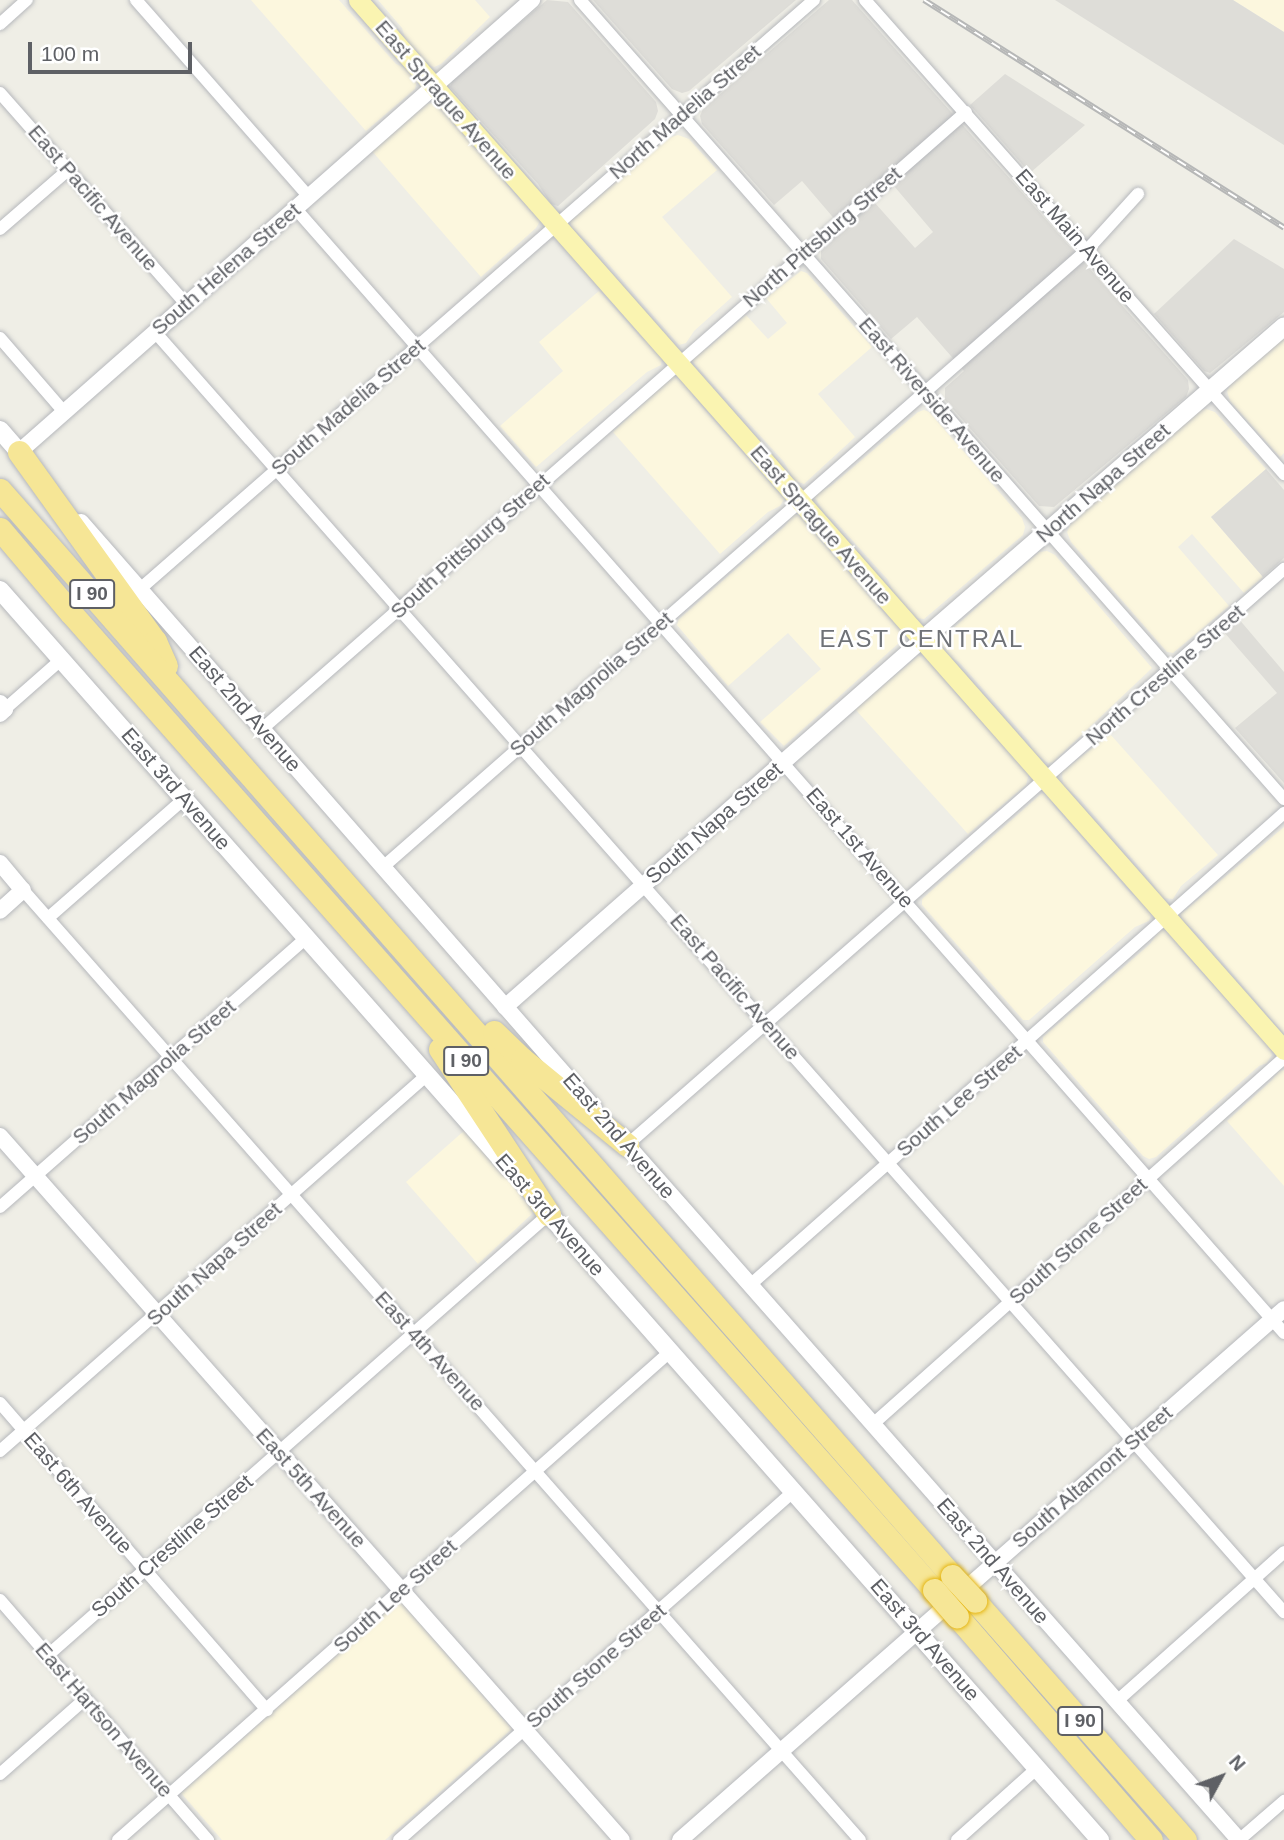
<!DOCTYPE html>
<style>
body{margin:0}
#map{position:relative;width:1284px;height:1840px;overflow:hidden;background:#efeee6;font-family:Helvetica,sans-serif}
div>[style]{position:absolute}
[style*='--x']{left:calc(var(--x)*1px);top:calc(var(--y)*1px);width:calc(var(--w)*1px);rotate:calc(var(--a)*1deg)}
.commercial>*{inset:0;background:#fcf7de}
.industrial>*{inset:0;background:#deddd8}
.roads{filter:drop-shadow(0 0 2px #b6b8bc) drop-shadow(0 0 2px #b6b8bc)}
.minor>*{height:12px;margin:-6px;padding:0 6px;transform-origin:6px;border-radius:6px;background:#fff}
.tertiary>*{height:16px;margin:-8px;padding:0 8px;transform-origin:8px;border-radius:8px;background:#fff}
.secondary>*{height:18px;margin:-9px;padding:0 9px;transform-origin:9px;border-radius:9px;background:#fff}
.primary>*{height:19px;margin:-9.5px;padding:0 9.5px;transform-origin:9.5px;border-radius:9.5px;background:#faf4b1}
.motorway>*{height:23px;margin:-11.5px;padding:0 11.5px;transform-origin:11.5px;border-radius:11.5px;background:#f6e696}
.rail>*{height:6px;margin-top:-3px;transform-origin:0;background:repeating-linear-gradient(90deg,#fff 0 10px,#b6b7b7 0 20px);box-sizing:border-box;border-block:2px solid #b6b7b7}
.bridges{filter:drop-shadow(0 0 2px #e5b510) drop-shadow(0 0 2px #e5b510)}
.motorway-bridge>*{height:23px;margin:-11.5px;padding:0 11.5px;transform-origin:11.5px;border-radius:11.5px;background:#f6e696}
span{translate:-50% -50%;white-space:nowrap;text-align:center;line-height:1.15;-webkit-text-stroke:5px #fff;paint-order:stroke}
.shield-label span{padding:2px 5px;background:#fff;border:2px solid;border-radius:5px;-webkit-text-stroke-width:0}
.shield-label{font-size:19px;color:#5e6065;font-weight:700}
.street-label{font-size:21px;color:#5e6065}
.quarter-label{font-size:24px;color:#6f7277;letter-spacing:2px}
.north{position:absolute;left:1186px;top:1742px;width:70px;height:70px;-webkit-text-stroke:5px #fff;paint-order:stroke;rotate:49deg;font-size:19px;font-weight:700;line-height:28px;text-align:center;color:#5e6065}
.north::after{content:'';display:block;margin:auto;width:24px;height:32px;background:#5e6065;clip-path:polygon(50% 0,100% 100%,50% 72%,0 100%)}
.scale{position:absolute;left:28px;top:42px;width:164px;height:32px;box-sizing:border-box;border:4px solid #5e6065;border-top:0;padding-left:9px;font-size:21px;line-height:24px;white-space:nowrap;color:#5e6065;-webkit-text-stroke:5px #fff;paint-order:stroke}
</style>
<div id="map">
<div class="commercial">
<i style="clip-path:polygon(251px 0,339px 0,396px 64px,407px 69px,417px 81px,415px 89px,366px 131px)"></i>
<i style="clip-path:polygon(378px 0,475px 0,490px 17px,441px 64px,434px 67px,428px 65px,406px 41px,402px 28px)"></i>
<i style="clip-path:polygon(1233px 0,1284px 0,1284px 32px)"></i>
<i style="clip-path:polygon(436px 102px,519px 199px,538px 215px,540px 221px,536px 228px,481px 277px,372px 151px,426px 104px)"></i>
<i style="clip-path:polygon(678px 135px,689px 139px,717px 170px,662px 217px,732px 297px,694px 331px,686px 343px,679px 345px,590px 243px,572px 228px,570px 221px,668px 138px)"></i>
<i style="clip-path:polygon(801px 271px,807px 273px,872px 347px,818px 394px,855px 437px,804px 484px,795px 481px,784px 462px,692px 361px,699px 352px,709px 347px,746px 315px,768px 339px,787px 323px,766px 298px)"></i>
<i style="clip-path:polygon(599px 291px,643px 340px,652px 345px,662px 358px,661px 365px,647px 372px,536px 467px,500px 426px,563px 371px,539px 342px)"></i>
<i style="clip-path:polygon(1284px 336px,1284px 453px,1280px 457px,1230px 401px,1227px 391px,1232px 382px)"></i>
<i style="clip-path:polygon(674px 375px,689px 387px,693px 397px,784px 499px,780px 506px,768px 512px,720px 554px,613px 432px)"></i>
<i style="clip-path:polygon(1206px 409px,1215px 412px,1266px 469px,1211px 517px,1263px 577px,1244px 593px,1192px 534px,1178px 547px,1229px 606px,1173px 653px,1167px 652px,1071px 542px,1067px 532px,1071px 523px,1197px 411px)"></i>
<i style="clip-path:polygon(924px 410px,929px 412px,1022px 518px,1025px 527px,1023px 535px,924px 619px,916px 618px,893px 592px,888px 580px,834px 520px,826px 515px,815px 498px,819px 492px,831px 486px,918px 412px)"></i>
<i style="clip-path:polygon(794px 514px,802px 515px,812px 526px,816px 535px,885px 614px,897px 622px,903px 635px,900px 642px,784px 746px,760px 722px,821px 669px,788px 633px,728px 686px,677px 625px,679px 619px,784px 527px)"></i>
<i style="clip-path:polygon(1047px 551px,1055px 555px,1152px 668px,1053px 762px,1048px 763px,1033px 752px,1029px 741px,959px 662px,949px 656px,940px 640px,1039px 552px)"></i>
<i style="clip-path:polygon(918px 656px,927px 657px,951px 685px,955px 693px,1029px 773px,1026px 785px,968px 834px,855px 709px)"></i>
<i style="clip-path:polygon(1110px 734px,1218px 855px,1181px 886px,1173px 899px,1162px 898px,1149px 878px,1079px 798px,1063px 785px,1062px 772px)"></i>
<i style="clip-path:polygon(1042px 793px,1051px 797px,1053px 805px,1131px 894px,1141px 899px,1151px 915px,1149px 921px,1135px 927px,1029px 1020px,1023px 1020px,922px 905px,922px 899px)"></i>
<i style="clip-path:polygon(1284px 827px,1284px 1034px,1200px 935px,1182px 920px,1181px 914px)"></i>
<i style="clip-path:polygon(1164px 930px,1178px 942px,1182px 951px,1270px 1048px,1272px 1055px,1267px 1063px,1259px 1066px,1156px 1157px,1149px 1159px,1143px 1156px,1043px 1042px,1043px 1037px,1150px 944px,1159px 931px)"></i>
<i style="clip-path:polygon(1284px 1070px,1284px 1186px,1227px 1121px,1271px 1081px,1279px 1071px)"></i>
<i style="clip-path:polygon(465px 1130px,534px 1212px,478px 1264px,406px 1182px)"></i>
<i style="clip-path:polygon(399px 1600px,512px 1729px,385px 1840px,222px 1840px,181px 1793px)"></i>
</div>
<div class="industrial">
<i style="clip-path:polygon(547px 0,568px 2px,656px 102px,658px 111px,655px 119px,558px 206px,551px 204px,538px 184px,450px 87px,453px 80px)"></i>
<i style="clip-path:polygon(593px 0,796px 0,689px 91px,682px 93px,672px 89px)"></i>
<i style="clip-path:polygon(evenodd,829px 0,852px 0,1188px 380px,1189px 389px,1186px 397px,1054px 507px,1039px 506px,945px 400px,945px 388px,964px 371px,917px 317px,891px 339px,821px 259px,821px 248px,843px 229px,802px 181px,774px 205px,702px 124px,700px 116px,703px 109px,829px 0,894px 186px,933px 232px,915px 248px,875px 203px,894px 186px)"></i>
<i style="clip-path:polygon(1055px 0,1233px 0,1284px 32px,1284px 145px)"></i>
<i style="clip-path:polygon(1005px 74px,1085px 125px,1030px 173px,970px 105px)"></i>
<i style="clip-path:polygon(1234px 239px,1284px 269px,1284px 312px,1210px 373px,1204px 371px,1154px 314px)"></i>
<i style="clip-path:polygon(1266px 469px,1284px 490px,1284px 558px,1263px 577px,1211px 517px)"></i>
<i style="clip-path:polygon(1238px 618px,1284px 672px,1284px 783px,1235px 728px,1277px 693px,1223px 631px)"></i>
</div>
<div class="roads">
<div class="minor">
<i style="--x:136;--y:0;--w:261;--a:48.7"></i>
<i style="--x:580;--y:0;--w:1065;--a:48.62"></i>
<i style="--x:865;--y:0;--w:633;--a:48.52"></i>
<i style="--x:0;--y:24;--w:36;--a:-42"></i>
<i style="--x:0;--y:93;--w:281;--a:48.6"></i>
<i style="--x:295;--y:208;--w:1498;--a:48.68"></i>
<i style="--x:0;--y:229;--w:90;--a:-40.9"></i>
<i style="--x:155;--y:332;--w:1707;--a:48.59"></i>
<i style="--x:0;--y:338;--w:98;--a:49.1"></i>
<i style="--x:140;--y:589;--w:895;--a:-41.15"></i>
<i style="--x:5;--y:709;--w:76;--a:-41.3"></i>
<i style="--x:262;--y:729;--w:936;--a:-41.23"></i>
<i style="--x:383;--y:867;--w:936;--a:-41.23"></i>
<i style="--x:1087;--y:250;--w:76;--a:-47.7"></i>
<i style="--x:23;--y:890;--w:1266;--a:48.62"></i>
<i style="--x:48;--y:918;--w:181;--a:-41.2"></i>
<i style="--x:627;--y:1145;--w:874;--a:-41.24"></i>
<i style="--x:0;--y:1207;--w:409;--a:-41.3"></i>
<i style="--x:750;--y:1285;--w:713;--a:-41.47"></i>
<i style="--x:0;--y:1403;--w:407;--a:49"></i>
<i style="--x:873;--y:1424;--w:550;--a:-41.69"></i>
<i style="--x:0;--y:1451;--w:569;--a:-41.37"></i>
<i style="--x:0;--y:1600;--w:318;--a:49.1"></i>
<i style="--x:47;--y:1656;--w:669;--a:-41.36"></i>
<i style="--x:1117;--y:1701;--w:224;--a:-41.7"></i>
<i style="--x:0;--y:1774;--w:113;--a:-41.4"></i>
<i style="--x:118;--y:1840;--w:738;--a:-41.49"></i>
<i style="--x:399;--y:1840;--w:527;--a:-41.46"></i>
<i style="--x:957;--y:1840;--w:106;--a:-41.9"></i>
<i style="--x:1239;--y:1840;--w:60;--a:-40.9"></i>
</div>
<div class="tertiary">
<i style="--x:27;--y:460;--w:11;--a:-135"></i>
<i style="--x:19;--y:452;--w:684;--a:-41.38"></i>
<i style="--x:81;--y:522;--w:779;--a:48.8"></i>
<i style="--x:0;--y:703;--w:8;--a:50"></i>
<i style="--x:5;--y:709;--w:7;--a:135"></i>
<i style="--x:0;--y:863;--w:35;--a:50"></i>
<i style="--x:23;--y:890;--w:31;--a:138"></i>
<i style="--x:505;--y:1007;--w:555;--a:-41.35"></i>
<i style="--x:0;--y:1136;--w:939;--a:48.54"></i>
<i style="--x:621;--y:1138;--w:935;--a:48.64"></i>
<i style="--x:680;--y:1840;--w:804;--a:-41.32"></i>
</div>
<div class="secondary">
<i style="--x:0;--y:430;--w:29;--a:49"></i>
<i style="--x:0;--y:590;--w:770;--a:48.63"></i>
<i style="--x:922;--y:640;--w:479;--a:-40.9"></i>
<i style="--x:541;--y:1205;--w:846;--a:48.64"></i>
</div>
<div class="primary">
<i style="--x:358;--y:0;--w:1400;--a:48.59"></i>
</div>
<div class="motorway">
<i style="--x:19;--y:452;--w:233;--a:54.3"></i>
<i style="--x:155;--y:641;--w:27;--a:66"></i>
<i style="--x:0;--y:490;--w:1444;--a:48.76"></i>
<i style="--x:0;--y:529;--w:110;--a:49.8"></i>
<i style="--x:71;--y:613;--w:1304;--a:48.55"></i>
<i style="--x:494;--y:1032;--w:39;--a:44"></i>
<i style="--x:522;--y:1059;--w:136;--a:39.3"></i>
<i style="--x:440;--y:1049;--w:198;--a:56.6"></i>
<i style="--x:975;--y:1601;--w:318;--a:48.7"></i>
<i style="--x:957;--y:1616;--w:296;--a:49.1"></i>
</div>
</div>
<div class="rail">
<i style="--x:924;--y:0;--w:426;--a:32.3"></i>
</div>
<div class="bridges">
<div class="motorway-bridge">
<i style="--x:952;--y:1576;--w:34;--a:47"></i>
<i style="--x:934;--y:1590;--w:35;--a:49"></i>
</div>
</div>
<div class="shield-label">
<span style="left:92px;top:594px">I 90</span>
<span style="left:466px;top:1061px">I 90</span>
<span style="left:1080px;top:1721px">I 90</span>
</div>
<div class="street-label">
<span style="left:446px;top:100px;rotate:49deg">East Sprague Avenue</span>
<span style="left:685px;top:112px;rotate:-41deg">North Madelia Street</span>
<span style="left:93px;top:198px;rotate:49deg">East Pacific Avenue</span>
<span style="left:1075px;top:236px;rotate:49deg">East Main Avenue</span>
<span style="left:822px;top:237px;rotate:-41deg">North Pittsburg Street</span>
<span style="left:226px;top:269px;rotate:-41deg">South Helena Street</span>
<span style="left:932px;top:400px;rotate:49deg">East Riverside Avenue</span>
<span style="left:348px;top:407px;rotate:-41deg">South Madelia Street</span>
<span style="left:1103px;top:483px;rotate:-41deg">North Napa Street</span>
<span style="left:821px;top:525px;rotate:49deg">East Sprague Avenue</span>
<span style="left:470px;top:546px;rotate:-42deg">South Pittsburg Street</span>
<span style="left:1165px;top:675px;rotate:-41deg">North Crestline Street</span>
<span style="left:591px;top:684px;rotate:-41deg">South Magnolia Street</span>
<span style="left:245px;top:709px;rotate:49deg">East 2nd Avenue</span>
<span style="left:176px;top:789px;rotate:49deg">East 3rd Avenue</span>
<span style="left:714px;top:823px;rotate:-41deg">South Napa Street</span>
<span style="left:860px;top:848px;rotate:49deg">East 1st Avenue</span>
<span style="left:735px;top:987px;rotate:49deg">East Pacific Avenue</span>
<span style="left:154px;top:1072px;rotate:-41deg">South Magnolia Street</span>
<span style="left:959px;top:1101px;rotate:-41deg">South Lee Street</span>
<span style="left:619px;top:1136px;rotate:49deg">East 2nd Avenue</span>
<span style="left:550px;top:1215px;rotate:49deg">East 3rd Avenue</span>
<span style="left:1078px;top:1241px;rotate:-42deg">South Stone Street</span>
<span style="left:214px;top:1264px;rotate:-42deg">South Napa Street</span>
<span style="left:430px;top:1351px;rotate:48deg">East 4th Avenue</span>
<span style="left:1092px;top:1477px;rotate:-41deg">South Altamont Street</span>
<span style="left:311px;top:1488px;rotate:48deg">East 5th Avenue</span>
<span style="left:78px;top:1493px;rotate:49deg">East 6th Avenue</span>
<span style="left:172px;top:1546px;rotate:-41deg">South Crestline Street</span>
<span style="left:993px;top:1561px;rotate:49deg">East 2nd Avenue</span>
<span style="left:395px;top:1596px;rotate:-42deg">South Lee Street</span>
<span style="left:925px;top:1640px;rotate:49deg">East 3rd Avenue</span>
<span style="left:596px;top:1666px;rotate:-41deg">South Stone Street</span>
<span style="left:104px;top:1720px;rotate:49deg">East Hartson Avenue</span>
</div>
<div class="quarter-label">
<span style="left:922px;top:639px">EAST CENTRAL</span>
</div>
<div class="north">N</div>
<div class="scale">100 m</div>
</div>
